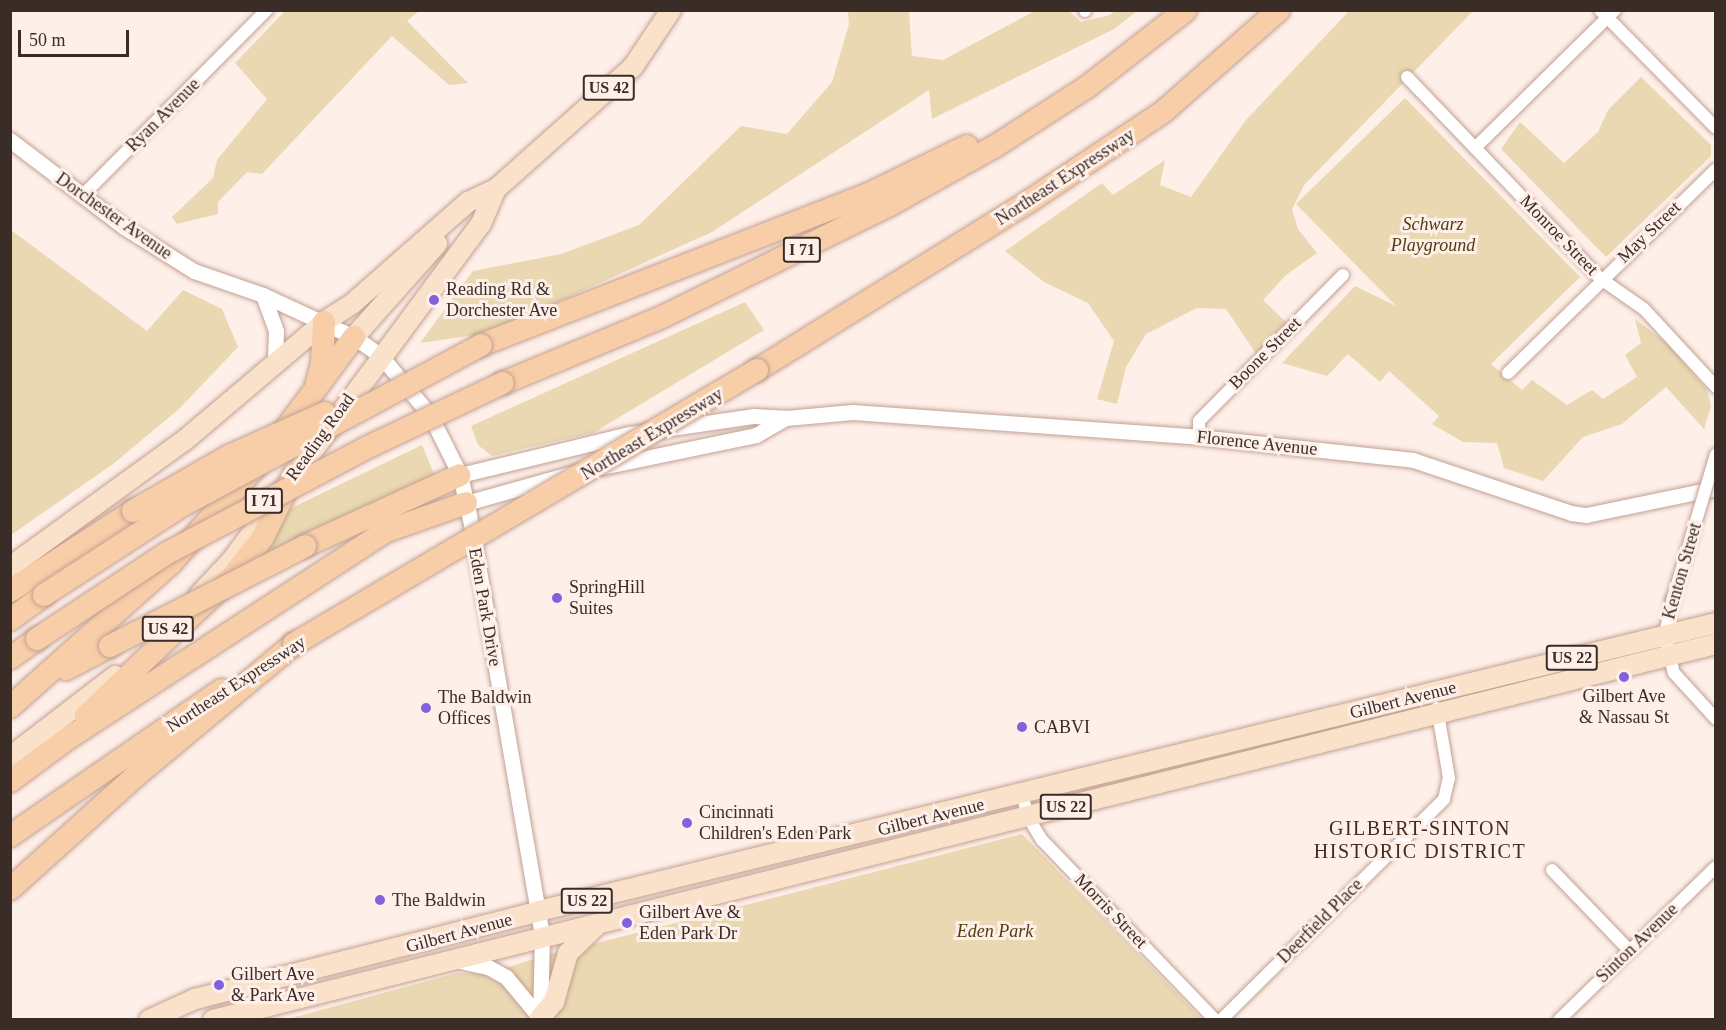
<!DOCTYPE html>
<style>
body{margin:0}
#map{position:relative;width:1726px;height:1030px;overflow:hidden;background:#feefe9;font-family:"Times New Roman",serif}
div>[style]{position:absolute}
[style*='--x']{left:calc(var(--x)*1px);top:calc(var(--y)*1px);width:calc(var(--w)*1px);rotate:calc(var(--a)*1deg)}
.green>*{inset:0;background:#e9d8b2}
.roads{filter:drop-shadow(0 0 2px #c2a092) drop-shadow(0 0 2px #c2a092)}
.minor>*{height:12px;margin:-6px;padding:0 6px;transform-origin:6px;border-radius:6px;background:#fff}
.tertiary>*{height:15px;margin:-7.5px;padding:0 7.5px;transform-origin:7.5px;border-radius:7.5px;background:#fff}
.primary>*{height:20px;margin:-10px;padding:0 10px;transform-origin:10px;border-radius:10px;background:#fae2ca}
.motorway>*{height:22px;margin:-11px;padding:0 11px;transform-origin:11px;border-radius:11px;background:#f7cea7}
.bridges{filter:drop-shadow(0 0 2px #c2a092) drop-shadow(0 0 2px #c2a092)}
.minor-bridge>*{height:12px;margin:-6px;padding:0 6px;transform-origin:6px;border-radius:6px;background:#fff}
.motorway-bridge>*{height:22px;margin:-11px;padding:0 11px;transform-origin:11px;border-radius:11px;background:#f7cea7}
.dots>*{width:16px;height:16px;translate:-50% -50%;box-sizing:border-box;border:3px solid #feefe9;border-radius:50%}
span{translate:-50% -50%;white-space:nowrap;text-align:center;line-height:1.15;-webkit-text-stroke:6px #feefe9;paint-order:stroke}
.shield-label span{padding:2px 4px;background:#feefe9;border:2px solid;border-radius:4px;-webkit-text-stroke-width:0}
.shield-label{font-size:16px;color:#3a2c27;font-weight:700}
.street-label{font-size:18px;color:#3a2c27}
.park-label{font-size:18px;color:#4f3e0e;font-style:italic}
.poi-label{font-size:18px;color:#3a2c27}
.left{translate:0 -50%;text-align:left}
.neighbourhood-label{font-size:20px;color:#452a1f;letter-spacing:1.5px}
.frame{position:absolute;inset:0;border:12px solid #3a2c27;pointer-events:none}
.scale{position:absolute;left:18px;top:30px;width:111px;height:27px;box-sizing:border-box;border:3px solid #3a2c27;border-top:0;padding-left:8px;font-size:18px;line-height:21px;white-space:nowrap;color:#3a2c27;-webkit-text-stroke:4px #feefe9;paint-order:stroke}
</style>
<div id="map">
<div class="green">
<i style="clip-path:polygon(285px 11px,419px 11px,407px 21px,468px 83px,449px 85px,392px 36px,262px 174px,247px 172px,218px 202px,218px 214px,177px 224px,172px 217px,213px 178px,217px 160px,267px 99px,235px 63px)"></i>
<i style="clip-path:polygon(848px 11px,909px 11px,912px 56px,943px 60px,1035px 11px,1069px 11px,1081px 22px,1110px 15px,1115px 11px,1137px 11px,1114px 29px,932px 119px,929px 90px,712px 232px,489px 333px,420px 343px,473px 271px,561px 254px,639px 225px,741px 126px,787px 134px,832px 82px,849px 24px)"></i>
<i style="clip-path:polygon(1349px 11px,1473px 11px,1304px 185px,1292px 209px,1298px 229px,1317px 253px,1286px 275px,1263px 300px,1291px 327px,1259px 358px,1226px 309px,1197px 308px,1146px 334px,1126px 367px,1117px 404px,1097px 399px,1114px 341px,1088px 303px,1044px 282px,1005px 251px,1102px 183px,1113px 195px,1165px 160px,1160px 185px,1191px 197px,1246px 120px)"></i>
<i style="clip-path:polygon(1641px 77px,1711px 145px,1711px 156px,1606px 257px,1501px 149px,1520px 122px,1564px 163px,1598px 132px,1608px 110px)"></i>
<i style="clip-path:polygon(1405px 98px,1580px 277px,1491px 364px,1522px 390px,1532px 380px,1567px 405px,1592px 390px,1603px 399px,1637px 377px,1625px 355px,1641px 343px,1635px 319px,1668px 344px,1707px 390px,1711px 406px,1704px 429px,1666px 387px,1622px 424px,1583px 437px,1543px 481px,1504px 468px,1497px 443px,1463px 442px,1432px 424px,1439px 416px,1389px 371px,1380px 382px,1348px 354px,1327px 376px,1282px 363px,1355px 286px,1396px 306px,1296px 204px)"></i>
<i style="clip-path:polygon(11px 230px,147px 331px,183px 290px,222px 309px,238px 347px,179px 409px,113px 464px,11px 535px)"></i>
<i style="clip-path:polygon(745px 302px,764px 330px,593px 433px,492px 456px,478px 445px,471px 426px)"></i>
<i style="clip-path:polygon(422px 445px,435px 476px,252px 561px,285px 511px)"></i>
<i style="clip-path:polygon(1022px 834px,1202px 1019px,284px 1020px,457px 973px,483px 974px,496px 981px,508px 967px,554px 953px,564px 951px,578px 958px,589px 945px)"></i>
</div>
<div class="roads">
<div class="minor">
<i style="--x:1600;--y:10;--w:165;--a:45.5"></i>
<i style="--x:1085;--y:11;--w:1;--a:-90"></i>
<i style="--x:1407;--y:77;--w:280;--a:46.2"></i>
<i style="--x:1601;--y:279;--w:52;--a:34.9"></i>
<i style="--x:1644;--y:309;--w:106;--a:47.3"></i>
<i style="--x:1475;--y:148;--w:197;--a:-44.6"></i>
<i style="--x:84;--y:194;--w:260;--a:-45.2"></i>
<i style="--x:1508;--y:373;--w:291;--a:-44.4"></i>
<i style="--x:1199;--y:437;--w:16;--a:-90"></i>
<i style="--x:1199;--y:421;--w:205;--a:-45.4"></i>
<i style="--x:1672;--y:601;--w:35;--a:102"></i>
<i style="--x:1665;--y:635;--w:39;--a:77"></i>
<i style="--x:1674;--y:673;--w:62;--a:47.6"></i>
<i style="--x:1022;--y:794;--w:24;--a:75"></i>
<i style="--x:1028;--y:817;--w:27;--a:59"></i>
<i style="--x:1042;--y:840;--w:250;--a:46.1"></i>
<i style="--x:1552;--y:870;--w:111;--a:46.1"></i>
<i style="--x:1221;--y:1020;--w:314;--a:-44.7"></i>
<i style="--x:1444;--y:799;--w:22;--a:-77"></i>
<i style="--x:1449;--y:778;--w:71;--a:-99.7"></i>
<i style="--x:1559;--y:1020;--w:219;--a:-44.3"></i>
</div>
<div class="tertiary">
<i style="--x:10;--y:140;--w:143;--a:37.3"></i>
<i style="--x:124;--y:227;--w:83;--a:32.2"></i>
<i style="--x:194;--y:271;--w:73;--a:19.2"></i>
<i style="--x:263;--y:295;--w:100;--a:24.8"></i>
<i style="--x:354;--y:337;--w:32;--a:35"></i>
<i style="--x:380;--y:355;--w:78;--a:50.2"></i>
<i style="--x:430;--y:415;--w:67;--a:63.4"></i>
<i style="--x:460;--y:475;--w:50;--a:77.3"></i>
<i style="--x:471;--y:524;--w:417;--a:80.2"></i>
<i style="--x:542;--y:935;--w:85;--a:91.3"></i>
<i style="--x:263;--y:295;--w:38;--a:70"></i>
<i style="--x:276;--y:331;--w:32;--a:92"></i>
<i style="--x:602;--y:467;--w:157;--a:-11.7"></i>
<i style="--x:756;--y:435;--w:34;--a:-30"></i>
<i style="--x:460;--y:475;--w:175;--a:-13.6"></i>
<i style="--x:630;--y:434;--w:124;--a:-8.3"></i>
<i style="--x:753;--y:416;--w:33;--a:3"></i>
<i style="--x:786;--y:418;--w:67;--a:-5.1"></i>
<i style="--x:853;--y:412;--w:347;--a:4.1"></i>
<i style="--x:1199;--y:437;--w:215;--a:6.1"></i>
<i style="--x:1413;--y:460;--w:167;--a:18.5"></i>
<i style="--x:1571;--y:513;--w:15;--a:8"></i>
<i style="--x:1586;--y:515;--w:133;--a:-11.7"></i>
<i style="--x:466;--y:503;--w:114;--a:-15.7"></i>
<i style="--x:455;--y:960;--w:34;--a:12"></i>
<i style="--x:488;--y:967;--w:21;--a:29"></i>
<i style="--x:506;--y:977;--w:53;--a:50.3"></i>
</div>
<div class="primary">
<i style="--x:354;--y:337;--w:125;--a:-48.3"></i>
<i style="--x:10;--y:567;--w:216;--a:-36"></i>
<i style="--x:185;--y:440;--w:182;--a:-40.3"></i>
<i style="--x:324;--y:322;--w:33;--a:-33"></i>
<i style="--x:352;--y:304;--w:154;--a:-41.3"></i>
<i style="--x:468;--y:202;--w:31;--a:-25"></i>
<i style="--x:496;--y:189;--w:183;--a:-41.7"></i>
<i style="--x:633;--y:67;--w:69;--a:-56.3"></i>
<i style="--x:199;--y:595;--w:48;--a:-46.7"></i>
<i style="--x:232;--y:560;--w:418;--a:-53.5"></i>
<i style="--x:481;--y:224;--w:38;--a:-67"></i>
<i style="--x:10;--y:757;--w:133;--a:-37.6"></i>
<i style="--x:540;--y:1018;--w:21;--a:-49"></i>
<i style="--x:554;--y:1002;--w:51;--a:-74.1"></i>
<i style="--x:568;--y:953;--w:39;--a:-44"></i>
<i style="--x:149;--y:1020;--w:51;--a:-24.5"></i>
<i style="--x:195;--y:999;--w:355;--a:-14.3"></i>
<i style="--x:539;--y:911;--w:1212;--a:-13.75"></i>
<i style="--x:213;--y:1020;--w:1549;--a:-14.05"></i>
</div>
<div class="motorway">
<i style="--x:481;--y:345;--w:416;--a:-21.3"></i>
<i style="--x:869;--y:194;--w:109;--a:-26.1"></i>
<i style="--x:757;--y:370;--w:315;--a:-31.8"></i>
<i style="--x:1025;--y:204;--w:166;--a:-33.7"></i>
<i style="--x:1163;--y:112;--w:154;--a:-41.3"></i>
<i style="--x:503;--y:383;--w:172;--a:-22.5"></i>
<i style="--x:662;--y:317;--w:254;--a:-26.2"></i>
<i style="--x:890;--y:205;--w:123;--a:-29.3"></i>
<i style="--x:997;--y:145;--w:107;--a:-32.8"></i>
<i style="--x:1087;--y:87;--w:125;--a:-37.9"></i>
<i style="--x:316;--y:386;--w:24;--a:-75"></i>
<i style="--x:322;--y:363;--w:41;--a:-87.2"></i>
<i style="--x:282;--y:434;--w:121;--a:-53.4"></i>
<i style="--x:305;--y:546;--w:170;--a:-24.6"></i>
<i style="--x:10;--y:591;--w:147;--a:-33"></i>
<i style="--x:10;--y:620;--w:42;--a:-36.3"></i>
<i style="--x:10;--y:658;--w:33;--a:-35"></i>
<i style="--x:66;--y:669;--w:50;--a:-27.6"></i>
<i style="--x:10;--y:707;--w:216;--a:-41.8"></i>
<i style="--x:171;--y:563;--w:128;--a:-48.8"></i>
<i style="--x:86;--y:716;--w:203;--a:-43.6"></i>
<i style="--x:233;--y:576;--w:49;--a:-52.4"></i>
<i style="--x:263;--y:537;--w:72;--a:-63.8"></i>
<i style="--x:10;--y:781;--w:74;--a:-36.3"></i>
<i style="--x:70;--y:737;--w:375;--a:-33.1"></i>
<i style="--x:384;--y:532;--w:87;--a:-19.5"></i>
<i style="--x:10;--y:836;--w:257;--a:-34.6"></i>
<i style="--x:10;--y:889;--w:173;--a:-42"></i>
<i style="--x:139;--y:773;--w:202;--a:-39.8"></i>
</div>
</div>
<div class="bridges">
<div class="minor-bridge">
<i style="--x:1672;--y:601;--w:153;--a:-73.3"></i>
</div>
<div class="motorway-bridge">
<i style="--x:133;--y:511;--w:111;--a:-29.8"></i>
<i style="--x:229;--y:456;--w:105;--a:-24.1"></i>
<i style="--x:44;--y:595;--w:163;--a:-33"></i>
<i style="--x:181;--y:506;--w:340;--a:-28.2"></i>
<i style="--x:37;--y:639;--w:156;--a:-33.5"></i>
<i style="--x:167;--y:553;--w:227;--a:-27.8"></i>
<i style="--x:368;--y:447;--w:149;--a:-25.4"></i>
<i style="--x:294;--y:644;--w:538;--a:-30.62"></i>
<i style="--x:110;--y:646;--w:219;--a:-27.1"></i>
</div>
</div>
<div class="dots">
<i style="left:434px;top:300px;background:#8262dc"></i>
<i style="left:557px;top:598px;background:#8262dc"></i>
<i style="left:1624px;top:677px;background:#8262dc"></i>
<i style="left:426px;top:708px;background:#8262dc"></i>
<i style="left:1022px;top:727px;background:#8262dc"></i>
<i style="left:687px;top:823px;background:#8262dc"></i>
<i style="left:380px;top:900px;background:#8262dc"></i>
<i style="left:627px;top:923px;background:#8262dc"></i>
<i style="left:219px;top:985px;background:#8262dc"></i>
</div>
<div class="shield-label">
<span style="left:609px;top:88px">US 42</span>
<span style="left:802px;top:250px">I 71</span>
<span style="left:264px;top:501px">I 71</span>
<span style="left:168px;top:629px">US 42</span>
<span style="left:1572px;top:658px">US 22</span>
<span style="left:1066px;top:807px">US 22</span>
<span style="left:587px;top:901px">US 22</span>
</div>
<div class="street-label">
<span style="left:163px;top:115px;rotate:-45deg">Ryan Avenue</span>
<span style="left:1065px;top:177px;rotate:-33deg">Northeast Expressway</span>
<span style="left:114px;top:216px;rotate:35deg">Dorchester Avenue</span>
<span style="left:1649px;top:232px;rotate:-44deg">May Street</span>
<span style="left:1559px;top:235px;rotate:46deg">Monroe Street</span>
<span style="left:1265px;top:353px;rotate:-45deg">Boone Street</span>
<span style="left:652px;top:434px;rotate:-31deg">Northeast Expressway</span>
<span style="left:320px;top:437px;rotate:-54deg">Reading Road</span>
<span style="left:1257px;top:443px;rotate:6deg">Florence Avenue</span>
<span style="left:1682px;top:571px;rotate:-74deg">Kenton Street</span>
<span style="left:485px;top:607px;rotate:80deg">Eden Park Drive</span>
<span style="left:236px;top:684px;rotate:-33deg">Northeast Expressway</span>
<span style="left:1403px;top:700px;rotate:-14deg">Gilbert Avenue</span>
<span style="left:931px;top:817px;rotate:-14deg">Gilbert Avenue</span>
<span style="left:1111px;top:911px;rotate:46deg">Morris Street</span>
<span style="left:1320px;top:921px;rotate:-45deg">Deerfield Place</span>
<span style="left:459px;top:933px;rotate:-15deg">Gilbert Avenue</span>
<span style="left:1637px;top:943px;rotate:-44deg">Sinton Avenue</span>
</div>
<div class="park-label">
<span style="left:1433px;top:235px">Schwarz<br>Playground</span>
<span style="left:995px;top:931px">Eden Park</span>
</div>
<div class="poi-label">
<span class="left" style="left:446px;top:300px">Reading Rd &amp;<br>Dorchester Ave</span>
<span class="left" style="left:569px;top:598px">SpringHill<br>Suites</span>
<span style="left:1624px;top:707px">Gilbert Ave<br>&amp; Nassau St</span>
<span class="left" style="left:438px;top:708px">The Baldwin<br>Offices</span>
<span class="left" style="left:1034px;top:727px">CABVI</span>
<span class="left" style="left:699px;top:823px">Cincinnati<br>Children's Eden Park</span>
<span class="left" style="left:392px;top:900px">The Baldwin</span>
<span class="left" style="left:639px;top:923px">Gilbert Ave &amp;<br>Eden Park Dr</span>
<span class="left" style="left:231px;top:985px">Gilbert Ave<br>&amp; Park Ave</span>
</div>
<div class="neighbourhood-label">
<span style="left:1420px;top:840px">GILBERT-SINTON<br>HISTORIC DISTRICT</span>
</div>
<div class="frame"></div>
<div class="scale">50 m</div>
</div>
